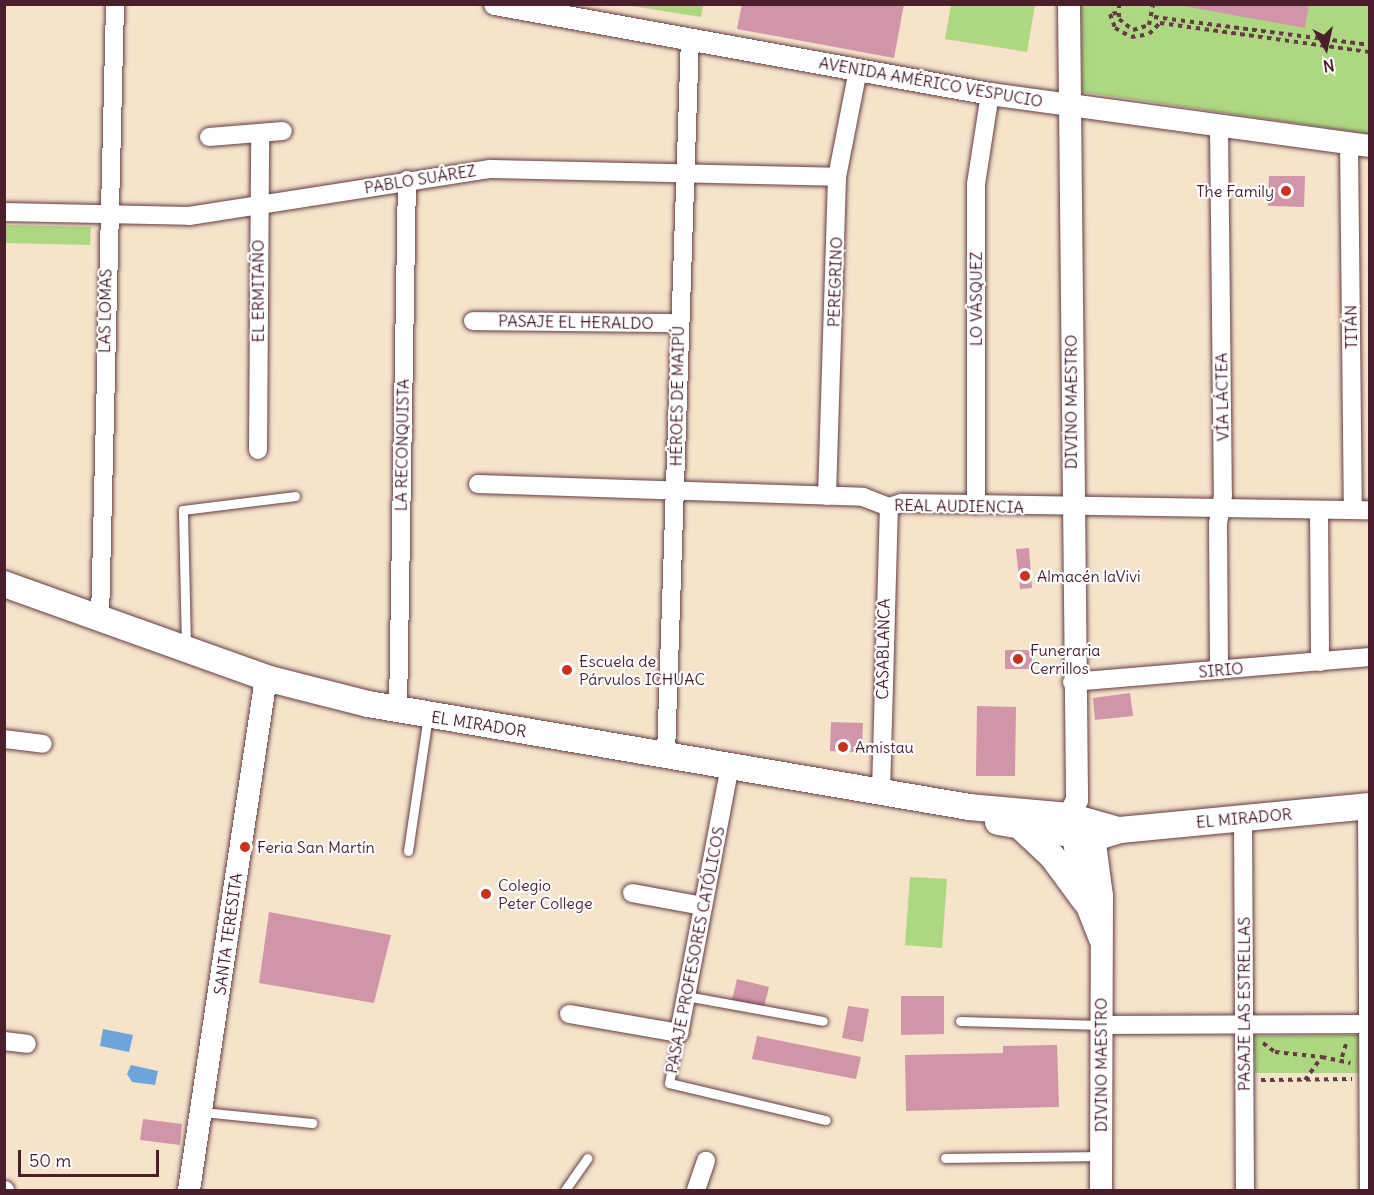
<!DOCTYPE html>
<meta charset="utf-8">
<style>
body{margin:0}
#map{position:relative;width:1374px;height:1195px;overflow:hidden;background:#f5e3ca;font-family:Delius,sans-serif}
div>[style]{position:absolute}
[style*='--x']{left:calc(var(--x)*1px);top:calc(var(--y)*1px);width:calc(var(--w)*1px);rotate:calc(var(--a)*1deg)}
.green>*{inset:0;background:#aed782}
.water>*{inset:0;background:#6da4db}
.building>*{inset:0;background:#d195a8}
.path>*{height:4px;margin-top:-2px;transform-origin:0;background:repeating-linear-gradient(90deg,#643c43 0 4.5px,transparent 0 9px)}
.roads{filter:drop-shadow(0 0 2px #643c43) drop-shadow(0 0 2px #643c43)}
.service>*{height:9px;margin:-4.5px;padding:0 4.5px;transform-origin:4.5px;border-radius:4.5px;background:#fff}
.minor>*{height:18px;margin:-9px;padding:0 9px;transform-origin:9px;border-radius:9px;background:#fff}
.tertiary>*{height:22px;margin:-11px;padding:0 11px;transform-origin:11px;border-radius:11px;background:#fff}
.secondary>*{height:26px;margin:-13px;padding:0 13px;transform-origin:13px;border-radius:13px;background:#fff}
.dots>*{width:16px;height:16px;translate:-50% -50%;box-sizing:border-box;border:3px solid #fff;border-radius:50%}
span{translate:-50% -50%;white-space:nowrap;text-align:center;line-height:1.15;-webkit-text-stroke:4.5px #fff;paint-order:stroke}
.street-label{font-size:16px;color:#4a1f2b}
.poi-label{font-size:16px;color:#4a1f2b}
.right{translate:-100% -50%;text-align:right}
.left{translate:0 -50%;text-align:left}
.frame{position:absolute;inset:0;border:6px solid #4a1f2b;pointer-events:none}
.north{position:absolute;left:1296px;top:18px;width:60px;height:60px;-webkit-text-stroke:4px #fff;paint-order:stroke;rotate:171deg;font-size:16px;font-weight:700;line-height:24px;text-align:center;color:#4a1f2b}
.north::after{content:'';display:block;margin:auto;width:21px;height:27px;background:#4a1f2b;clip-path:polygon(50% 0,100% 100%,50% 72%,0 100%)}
.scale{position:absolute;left:18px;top:1150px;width:141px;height:27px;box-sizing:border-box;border:3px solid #4a1f2b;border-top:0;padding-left:8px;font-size:18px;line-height:21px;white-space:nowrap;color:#4a1f2b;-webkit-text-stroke:4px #fff;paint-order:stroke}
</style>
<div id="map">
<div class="green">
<i style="clip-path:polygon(626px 5px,703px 5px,701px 17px)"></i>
<i style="clip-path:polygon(951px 5px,1035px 5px,1027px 52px,945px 39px)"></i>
<i style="clip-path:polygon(1081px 5px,1369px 5px,1369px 134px,1082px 92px)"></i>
<i style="clip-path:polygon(5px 225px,91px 227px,90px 245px,5px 243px)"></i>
<i style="clip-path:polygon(910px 877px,947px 879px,942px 948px,905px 945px)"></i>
<i style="clip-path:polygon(1359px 1035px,1360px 1073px,1255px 1073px,1254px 1036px)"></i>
</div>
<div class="water">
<i style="clip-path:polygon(103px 1029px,133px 1035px,129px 1052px,100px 1046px)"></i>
<i style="clip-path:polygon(131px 1065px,158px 1071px,155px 1085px,132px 1082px,127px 1074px)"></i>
</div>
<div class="building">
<i style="clip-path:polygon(742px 4px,904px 4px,894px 58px,737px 29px)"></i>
<i style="clip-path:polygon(1172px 4px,1309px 4px,1305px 28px)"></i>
<i style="clip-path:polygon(1269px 176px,1305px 176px,1304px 207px,1268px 206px)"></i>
<i style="clip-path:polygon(1029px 548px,1032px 588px,1020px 589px,1016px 549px)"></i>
<i style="clip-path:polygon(1005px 650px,1032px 650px,1032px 669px,1005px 669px)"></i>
<i style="clip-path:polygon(1130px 693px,1133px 716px,1095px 720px,1093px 698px)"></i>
<i style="clip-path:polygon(977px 706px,1016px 707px,1015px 776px,976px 776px)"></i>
<i style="clip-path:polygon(831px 722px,863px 723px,862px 745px,854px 752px,830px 751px)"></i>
<i style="clip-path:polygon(269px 912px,391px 935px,374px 1003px,259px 983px)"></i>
<i style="clip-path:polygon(737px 979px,769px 987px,764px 1007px,732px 1000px)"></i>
<i style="clip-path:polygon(901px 996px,944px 996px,944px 1034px,901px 1035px)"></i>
<i style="clip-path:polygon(848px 1006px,869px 1009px,863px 1042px,842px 1038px)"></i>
<i style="clip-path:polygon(757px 1036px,861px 1057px,856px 1079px,752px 1059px)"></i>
<i style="clip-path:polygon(1057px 1045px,1059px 1107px,906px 1111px,905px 1055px,1003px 1053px,1003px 1046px)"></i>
<i style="clip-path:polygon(143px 1119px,182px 1124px,180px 1145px,140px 1140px)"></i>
</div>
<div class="path">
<i style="--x:1119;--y:4;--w:15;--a:90"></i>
<i style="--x:1119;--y:19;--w:18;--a:38"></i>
<i style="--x:1133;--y:30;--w:17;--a:-17"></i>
<i style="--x:1149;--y:25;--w:21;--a:-79"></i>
<i style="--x:1117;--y:13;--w:7;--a:172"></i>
<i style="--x:1110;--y:14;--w:15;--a:70"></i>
<i style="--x:1115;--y:28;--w:18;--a:29"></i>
<i style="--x:1131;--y:37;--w:18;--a:-9"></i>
<i style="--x:1149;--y:34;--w:16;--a:-45"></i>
<i style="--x:1160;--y:23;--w:212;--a:7.9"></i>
<i style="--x:1154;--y:17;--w:218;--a:7.4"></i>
<i style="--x:1263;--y:1043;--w:15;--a:37"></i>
<i style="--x:1275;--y:1052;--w:47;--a:6.1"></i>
<i style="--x:1342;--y:1057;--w:17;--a:-73"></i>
<i style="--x:1261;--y:1080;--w:91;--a:-0.6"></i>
<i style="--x:1305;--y:1080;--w:29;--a:-54"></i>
<i style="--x:1322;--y:1057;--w:29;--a:12"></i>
</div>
<div class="roads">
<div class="service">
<i style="--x:186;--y:646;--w:136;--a:-91.3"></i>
<i style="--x:183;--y:510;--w:113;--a:-7.1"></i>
<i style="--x:408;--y:851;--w:137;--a:-81.6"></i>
<i style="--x:686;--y:996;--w:139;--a:10.3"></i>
<i style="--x:960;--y:1021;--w:141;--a:1.6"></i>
<i style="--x:679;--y:1033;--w:51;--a:101.3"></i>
<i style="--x:669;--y:1083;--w:161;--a:13.3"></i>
<i style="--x:202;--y:1112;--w:111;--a:5.7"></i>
<i style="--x:945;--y:1158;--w:156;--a:-0.7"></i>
<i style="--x:565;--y:1190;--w:39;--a:-55"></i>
</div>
<div class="minor">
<i style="--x:1219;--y:125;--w:370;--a:89.4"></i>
<i style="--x:1223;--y:495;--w:29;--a:100"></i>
<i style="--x:1218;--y:524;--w:146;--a:89.6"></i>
<i style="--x:209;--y:137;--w:74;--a:-4.6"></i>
<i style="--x:1349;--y:143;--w:367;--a:89.4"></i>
<i style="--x:4;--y:212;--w:185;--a:1.2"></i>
<i style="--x:189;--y:216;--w:305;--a:-8.9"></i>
<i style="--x:490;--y:169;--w:347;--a:1.3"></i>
<i style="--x:473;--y:321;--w:205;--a:0.6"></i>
<i style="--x:258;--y:450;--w:317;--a:-89.6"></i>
<i style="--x:478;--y:484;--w:385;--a:1.9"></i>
<i style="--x:863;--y:497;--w:28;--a:21"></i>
<i style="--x:827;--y:496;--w:319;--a:-88.2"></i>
<i style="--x:837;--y:177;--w:109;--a:-78.9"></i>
<i style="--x:976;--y:505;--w:321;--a:-90"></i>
<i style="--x:976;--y:184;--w:91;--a:-81.2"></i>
<i style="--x:889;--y:507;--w:13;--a:-18"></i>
<i style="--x:901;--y:503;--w:469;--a:0.9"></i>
<i style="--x:1319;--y:510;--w:152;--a:89.6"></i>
<i style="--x:100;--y:619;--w:615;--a:-88.6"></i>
<i style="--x:1072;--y:682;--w:299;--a:-4.8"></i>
<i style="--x:398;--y:709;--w:529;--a:-89.03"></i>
<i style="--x:4;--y:739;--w:39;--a:7"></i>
<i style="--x:666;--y:754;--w:715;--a:-88.08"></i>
<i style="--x:881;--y:791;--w:284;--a:-88.4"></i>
<i style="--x:1367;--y:806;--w:384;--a:89.7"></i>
<i style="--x:1243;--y:818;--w:372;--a:89.7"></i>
<i style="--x:632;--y:893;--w:72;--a:10.4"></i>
<i style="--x:569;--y:1014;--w:112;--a:9.8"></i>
<i style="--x:679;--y:1033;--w:273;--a:-79.2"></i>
<i style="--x:1101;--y:1025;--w:267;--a:-0.2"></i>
<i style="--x:4;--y:1041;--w:23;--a:7"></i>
<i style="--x:4;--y:1190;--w:1;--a:0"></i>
<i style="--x:696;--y:1190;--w:31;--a:-71"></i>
</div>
<div class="tertiary">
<i style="--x:495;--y:4;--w:503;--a:10.3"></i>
<i style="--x:990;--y:94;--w:384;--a:7.8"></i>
<i style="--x:1069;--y:4;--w:796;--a:89.42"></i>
<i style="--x:1077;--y:800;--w:18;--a:117"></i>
<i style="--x:1069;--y:816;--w:86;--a:79.3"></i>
<i style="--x:1085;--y:901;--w:41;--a:68.5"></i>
<i style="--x:1092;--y:821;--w:76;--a:82.4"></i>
<i style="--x:1102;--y:896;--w:294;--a:90.2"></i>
<i style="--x:189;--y:1190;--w:518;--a:-81.45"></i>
</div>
<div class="secondary">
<i style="--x:4;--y:584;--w:278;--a:19.7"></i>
<i style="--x:266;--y:678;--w:105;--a:14.3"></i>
<i style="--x:368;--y:704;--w:610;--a:9.72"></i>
<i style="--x:969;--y:807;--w:100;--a:5.1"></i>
<i style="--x:1069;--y:816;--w:51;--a:15.9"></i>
<i style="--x:998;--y:822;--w:97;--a:9.5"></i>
<i style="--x:1094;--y:838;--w:27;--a:-17"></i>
<i style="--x:1120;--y:830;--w:251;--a:-5.5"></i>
<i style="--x:1024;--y:830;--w:38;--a:43"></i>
<i style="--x:1052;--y:856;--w:56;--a:53.7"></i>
</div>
</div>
<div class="dots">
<i style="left:1286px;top:191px;background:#c8321e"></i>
<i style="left:1025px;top:576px;background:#c8321e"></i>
<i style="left:1018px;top:659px;background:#c8321e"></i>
<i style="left:567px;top:670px;background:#c8321e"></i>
<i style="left:843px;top:747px;background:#c8321e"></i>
<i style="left:245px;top:847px;background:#c8321e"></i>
<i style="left:486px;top:894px;background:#c8321e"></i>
</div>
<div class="street-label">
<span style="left:931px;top:82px;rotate:10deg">AVENIDA AMÉRICO VESPUCIO</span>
<span style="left:420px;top:179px;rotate:-9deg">PABLO SUÁREZ</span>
<span style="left:835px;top:282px;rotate:-88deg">PEREGRINO</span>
<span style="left:258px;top:291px;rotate:-90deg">EL ERMITAÑO</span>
<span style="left:976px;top:299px;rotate:-90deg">LO VÁSQUEZ</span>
<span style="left:105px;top:311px;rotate:-89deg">LAS LOMAS</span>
<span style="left:576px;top:322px;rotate:1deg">PASAJE EL HERALDO</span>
<span style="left:1351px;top:327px;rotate:-91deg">TITÁN</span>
<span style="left:677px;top:396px;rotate:-89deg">HÉROES DE MAIPÚ</span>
<span style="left:1222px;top:397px;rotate:-91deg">VÍA LÁCTEA</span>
<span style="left:1071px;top:402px;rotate:-90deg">DIVINO MAESTRO</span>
<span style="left:402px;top:445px;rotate:-89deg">LA RECONQUISTA</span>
<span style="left:959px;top:506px;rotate:1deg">REAL AUDIENCIA</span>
<span style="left:883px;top:649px;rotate:-89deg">CASABLANCA</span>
<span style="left:1221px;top:670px;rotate:-5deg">SIRIO</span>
<span style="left:479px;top:724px;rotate:9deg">EL MIRADOR</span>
<span style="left:1244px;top:818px;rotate:-5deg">EL MIRADOR</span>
<span style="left:228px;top:934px;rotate:-82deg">SANTA TERESITA</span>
<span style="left:695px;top:950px;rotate:-79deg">PASAJE PROFESORES CATÓLICOS</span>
<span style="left:1244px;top:1004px;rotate:-90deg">PASAJE LAS ESTRELLAS</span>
<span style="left:1101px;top:1065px;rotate:-90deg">DIVINO MAESTRO</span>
</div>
<div class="poi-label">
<span class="right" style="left:1274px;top:191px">The Family</span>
<span class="left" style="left:1037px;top:576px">Almacén laVivi</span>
<span class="left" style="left:1030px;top:659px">Funeraria<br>Cerrillos</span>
<span class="left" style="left:579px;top:670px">Escuela de<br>Párvulos ICHUAC</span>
<span class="left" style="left:855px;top:747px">Amistau</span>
<span class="left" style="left:257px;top:847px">Feria San Martín</span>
<span class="left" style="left:498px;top:894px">Colegio<br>Peter College</span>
</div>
<div class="frame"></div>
<div class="north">N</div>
<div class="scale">50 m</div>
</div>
